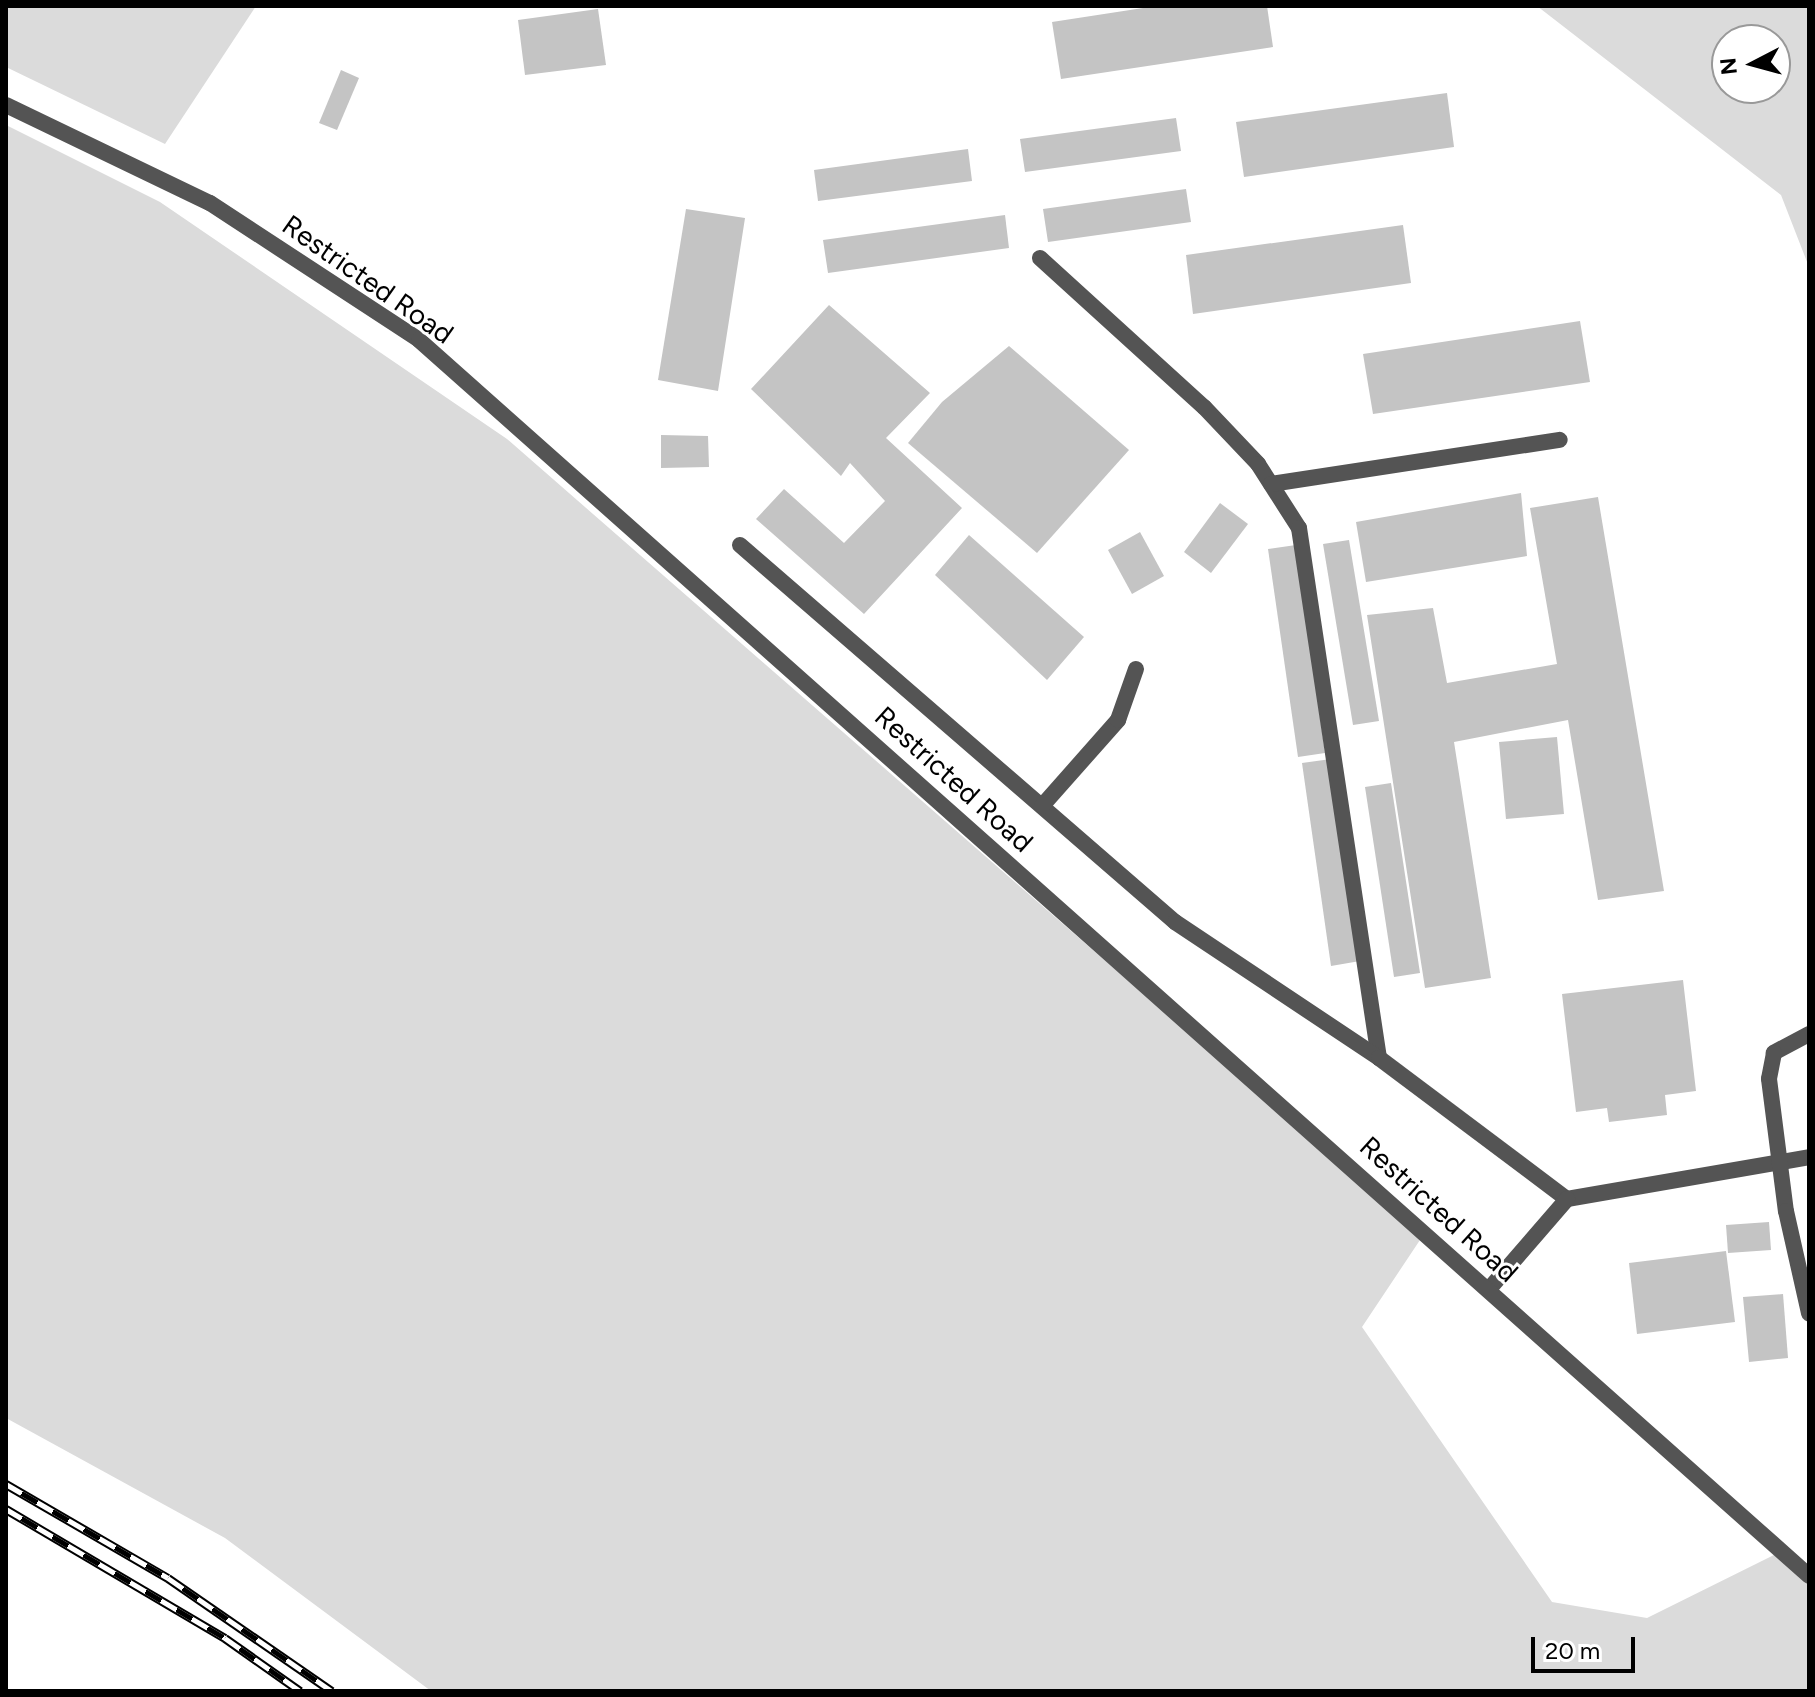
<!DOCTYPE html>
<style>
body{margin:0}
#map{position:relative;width:1815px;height:1697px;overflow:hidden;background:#fff;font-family:Figtree,sans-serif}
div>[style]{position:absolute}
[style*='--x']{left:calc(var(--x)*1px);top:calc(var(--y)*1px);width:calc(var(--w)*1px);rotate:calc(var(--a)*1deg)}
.green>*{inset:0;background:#dbdbdb}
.building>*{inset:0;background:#c4c4c4}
.lane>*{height:16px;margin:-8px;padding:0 8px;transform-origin:8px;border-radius:8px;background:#545454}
.street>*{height:16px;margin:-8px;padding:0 8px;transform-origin:8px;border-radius:8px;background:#545454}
.rail>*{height:9px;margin-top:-4.5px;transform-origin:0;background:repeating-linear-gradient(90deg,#fff 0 18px,#000 0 36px);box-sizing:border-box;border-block:2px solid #000}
span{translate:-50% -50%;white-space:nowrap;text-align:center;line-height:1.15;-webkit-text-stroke:6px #fff;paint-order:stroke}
.street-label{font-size:28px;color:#000}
.frame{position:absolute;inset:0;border:8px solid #000;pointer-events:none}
.north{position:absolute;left:1711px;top:24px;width:80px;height:80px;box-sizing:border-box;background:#fff;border:2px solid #999;border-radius:50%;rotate:264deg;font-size:22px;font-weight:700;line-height:32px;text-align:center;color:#000}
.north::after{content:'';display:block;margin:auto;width:28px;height:36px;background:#000;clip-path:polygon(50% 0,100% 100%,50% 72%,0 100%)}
.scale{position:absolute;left:1531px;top:1637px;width:104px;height:36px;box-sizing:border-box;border:4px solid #000;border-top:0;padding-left:10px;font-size:24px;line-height:28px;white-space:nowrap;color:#000;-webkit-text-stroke:6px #fff;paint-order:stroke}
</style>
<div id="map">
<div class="green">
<i style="clip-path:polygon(6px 6px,256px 6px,165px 144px,6px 67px)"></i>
<i style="clip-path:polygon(evenodd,1537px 6px,1809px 6px,1809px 267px,1781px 195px,1537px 6px,1727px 40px,1775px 40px,1775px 88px,1727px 88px,1727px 40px)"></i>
<i style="clip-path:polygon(6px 125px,160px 202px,507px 439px,1422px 1237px,1362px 1327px,1552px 1602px,1647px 1618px,1780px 1552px,1809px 1579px,1809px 1691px,431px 1691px,225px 1538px,6px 1418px)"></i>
</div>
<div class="building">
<i style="clip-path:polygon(1156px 6px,1267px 6px,1273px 47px,1061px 79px,1052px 22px)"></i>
<i style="clip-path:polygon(598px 9px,606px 65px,525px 75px,518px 20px)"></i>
<i style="clip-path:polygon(341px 70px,359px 78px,337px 130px,319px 123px)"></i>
<i style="clip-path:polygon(1447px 93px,1454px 147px,1244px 177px,1236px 122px)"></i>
<i style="clip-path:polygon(1176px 118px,1181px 151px,1025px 172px,1020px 139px)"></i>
<i style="clip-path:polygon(968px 149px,972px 181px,818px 201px,814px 170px)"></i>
<i style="clip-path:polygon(1186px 189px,1191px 222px,1048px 242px,1043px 209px)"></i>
<i style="clip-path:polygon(686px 209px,745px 218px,718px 391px,658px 380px)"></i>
<i style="clip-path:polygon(1005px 215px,1009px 248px,828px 273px,823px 240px)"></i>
<i style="clip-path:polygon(1403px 225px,1411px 283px,1193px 314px,1186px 255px)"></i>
<i style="clip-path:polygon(829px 305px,930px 393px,886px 438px,962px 508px,864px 614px,756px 519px,784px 489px,844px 543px,885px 501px,850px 463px,841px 476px,751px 389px)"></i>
<i style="clip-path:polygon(1580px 321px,1590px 382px,1373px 414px,1363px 354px)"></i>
<i style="clip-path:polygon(1009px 346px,1129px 450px,1037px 553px,908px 443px,942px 402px)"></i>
<i style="clip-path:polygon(661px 435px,708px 436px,709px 467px,661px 468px)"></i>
<i style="clip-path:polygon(1521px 493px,1527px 556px,1366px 582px,1356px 522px)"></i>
<i style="clip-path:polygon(1598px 497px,1664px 891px,1598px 900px,1568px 720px,1454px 742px,1491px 978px,1425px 988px,1367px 615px,1433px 608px,1447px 683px,1557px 664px,1530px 508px)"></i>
<i style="clip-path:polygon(1220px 503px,1248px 524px,1211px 573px,1184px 552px)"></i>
<i style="clip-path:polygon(1140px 532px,1164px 576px,1132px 594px,1108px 550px)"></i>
<i style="clip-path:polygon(969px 535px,1084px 637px,1047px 680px,935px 575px)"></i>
<i style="clip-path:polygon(1349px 540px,1379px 721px,1353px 725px,1323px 544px)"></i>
<i style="clip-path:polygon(1296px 545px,1325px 753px,1298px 757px,1268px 549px)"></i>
<i style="clip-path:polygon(1557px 737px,1564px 814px,1506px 819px,1499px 742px)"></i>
<i style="clip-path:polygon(1331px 759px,1360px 961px,1331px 966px,1302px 763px)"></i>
<i style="clip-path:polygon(1391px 783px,1420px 973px,1394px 977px,1365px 787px)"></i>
<i style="clip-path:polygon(1683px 980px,1696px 1091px,1665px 1095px,1667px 1115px,1609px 1122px,1607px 1108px,1576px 1112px,1562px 994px)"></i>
<i style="clip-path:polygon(1769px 1222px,1771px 1250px,1728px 1253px,1726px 1225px)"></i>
<i style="clip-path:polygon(1726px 1251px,1735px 1322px,1637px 1334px,1629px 1263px)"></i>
<i style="clip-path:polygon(1783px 1294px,1788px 1358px,1749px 1362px,1743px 1297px)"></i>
</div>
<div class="lane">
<i style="--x:1040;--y:258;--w:222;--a:42.3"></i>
<i style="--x:1204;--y:407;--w:79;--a:46.5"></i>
<i style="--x:1258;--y:464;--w:76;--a:57.4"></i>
<i style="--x:1299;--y:528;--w:536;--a:81.42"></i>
<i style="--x:1271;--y:484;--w:292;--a:-8.7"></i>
<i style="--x:740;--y:545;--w:576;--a:40.91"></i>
<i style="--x:1175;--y:922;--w:245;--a:33.7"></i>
<i style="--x:1379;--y:1058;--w:235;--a:36.9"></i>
<i style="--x:1567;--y:1199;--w:246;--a:-9.8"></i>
<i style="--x:1042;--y:806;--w:115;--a:-48.5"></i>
<i style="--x:1118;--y:720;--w:54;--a:-70.6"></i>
<i style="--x:1809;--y:1034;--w:40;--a:152"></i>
<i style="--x:1774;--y:1053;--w:26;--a:101"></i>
<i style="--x:1769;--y:1079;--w:133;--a:82.7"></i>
<i style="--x:1786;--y:1211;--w:105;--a:77.3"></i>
<i style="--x:1490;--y:1288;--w:118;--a:-49.1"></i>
</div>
<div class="street">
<i style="--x:6;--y:105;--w:226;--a:25.7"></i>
<i style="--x:210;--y:203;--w:250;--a:33.2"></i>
<i style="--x:419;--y:340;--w:1860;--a:41.64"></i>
</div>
<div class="rail">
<i style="--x:6;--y:1484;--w:187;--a:30.1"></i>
<i style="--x:168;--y:1578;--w:199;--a:34.6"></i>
<i style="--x:6;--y:1509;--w:254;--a:30.5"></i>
<i style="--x:225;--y:1638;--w:92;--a:35.2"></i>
</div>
<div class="street-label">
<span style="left:368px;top:279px;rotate:35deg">Restricted Road</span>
<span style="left:954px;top:779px;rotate:42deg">Restricted Road</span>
<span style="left:1439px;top:1209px;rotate:42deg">Restricted Road</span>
</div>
<div class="frame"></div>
<div class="north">N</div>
<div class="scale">20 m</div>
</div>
